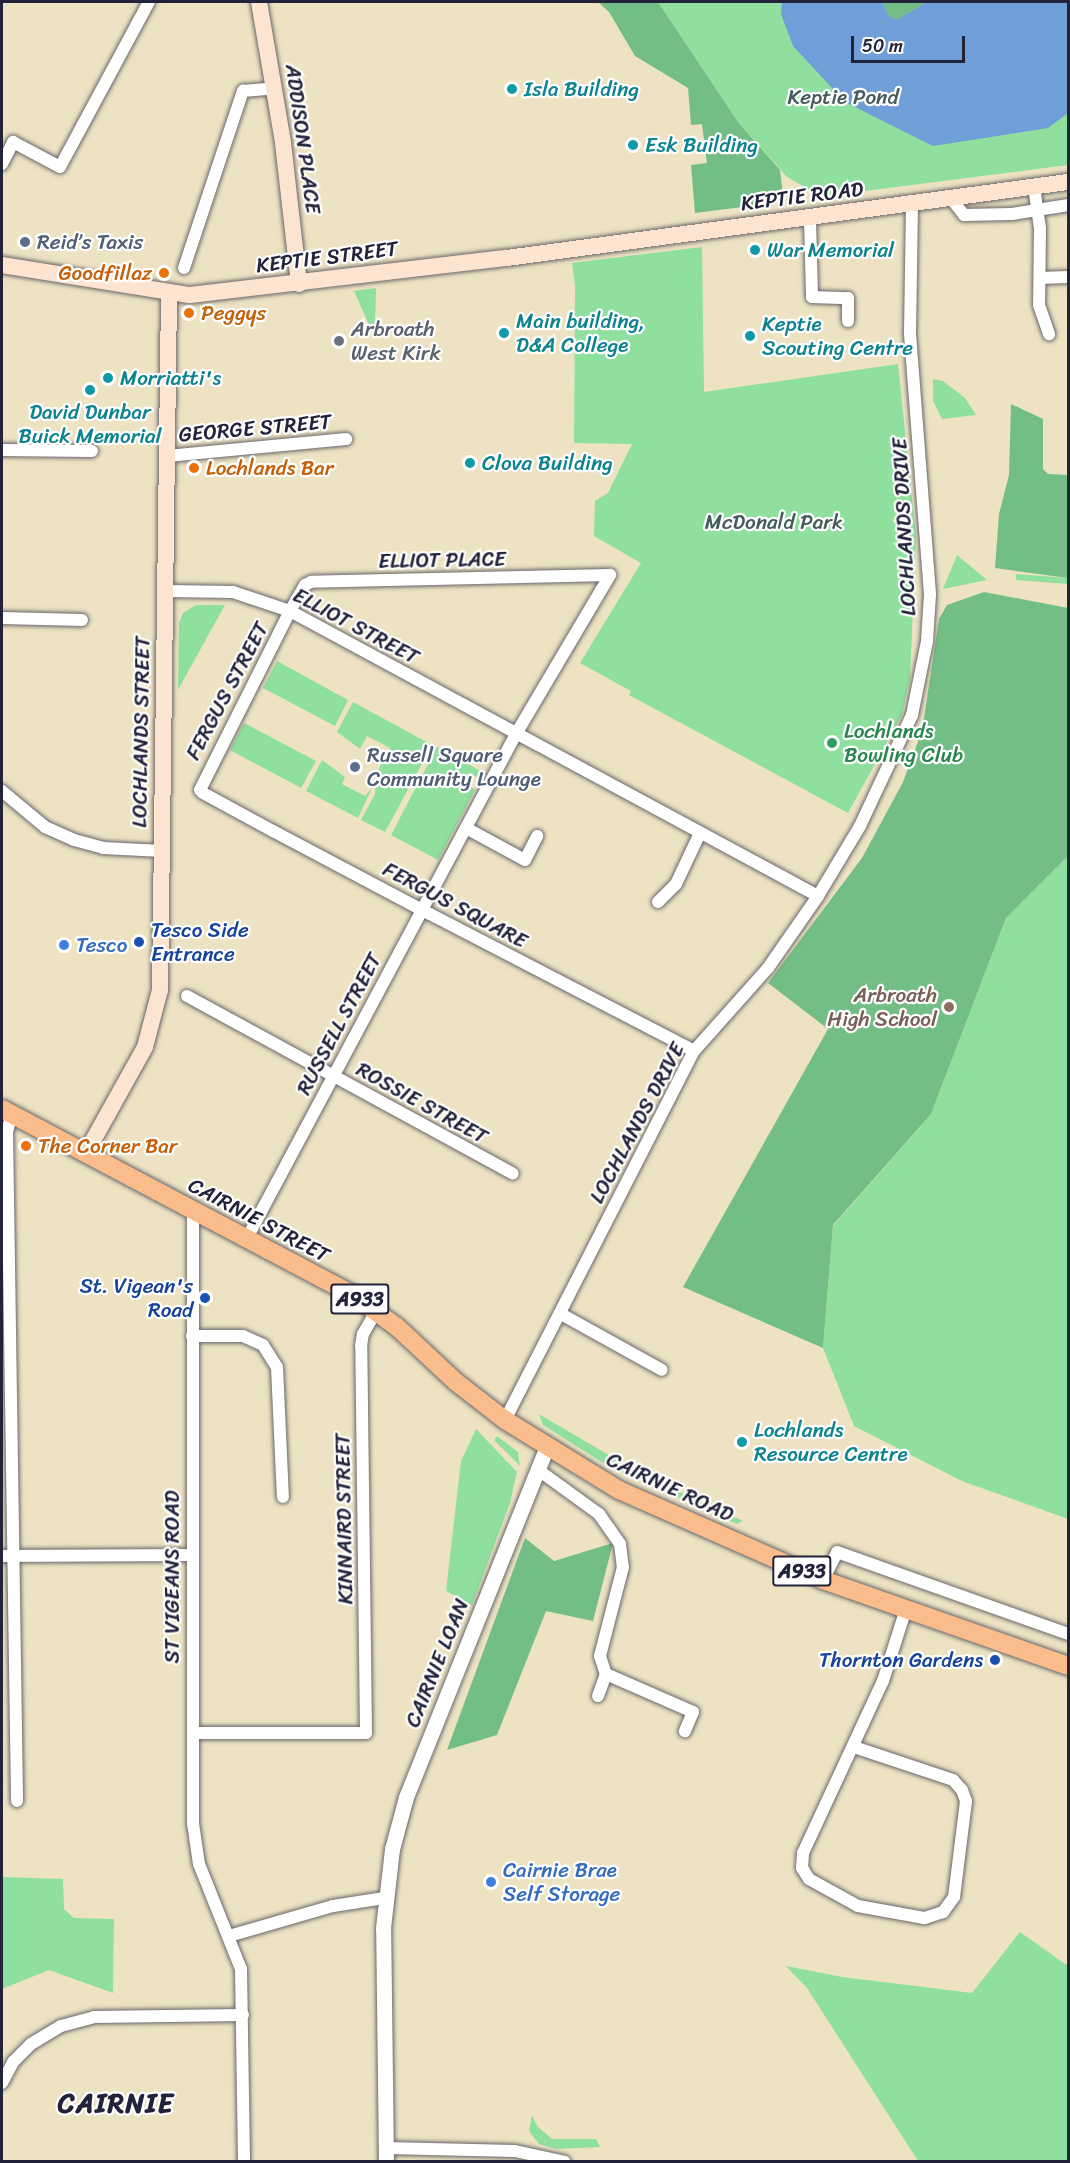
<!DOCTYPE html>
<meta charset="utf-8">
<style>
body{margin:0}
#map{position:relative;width:1070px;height:2163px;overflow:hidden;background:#ede3c3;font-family:Sriracha,sans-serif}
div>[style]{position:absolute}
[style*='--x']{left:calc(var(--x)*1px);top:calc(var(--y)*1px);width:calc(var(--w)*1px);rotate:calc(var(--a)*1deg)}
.green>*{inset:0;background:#8fdf9f}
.forest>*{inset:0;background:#73be86}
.water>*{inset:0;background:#6f9ed8}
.roads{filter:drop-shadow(0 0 2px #69666b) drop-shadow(0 0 2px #69666b)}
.minor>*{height:12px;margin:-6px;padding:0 6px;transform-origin:6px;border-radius:6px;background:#fff}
.tertiary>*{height:15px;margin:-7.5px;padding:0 7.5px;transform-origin:7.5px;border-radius:7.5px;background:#fff}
.secondary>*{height:16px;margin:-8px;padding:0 8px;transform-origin:8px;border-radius:8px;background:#fde4d0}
.primary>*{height:18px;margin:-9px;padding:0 9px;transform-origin:9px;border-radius:9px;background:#f9bc8a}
.dots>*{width:16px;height:16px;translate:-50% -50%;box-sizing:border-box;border:3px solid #fff;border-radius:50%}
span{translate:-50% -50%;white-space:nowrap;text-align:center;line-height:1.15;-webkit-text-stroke:4.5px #fff;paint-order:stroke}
.shield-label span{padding:2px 4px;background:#fff;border:2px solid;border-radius:4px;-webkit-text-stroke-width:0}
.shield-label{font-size:20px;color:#22223b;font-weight:700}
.culture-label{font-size:21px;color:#0d838f}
.left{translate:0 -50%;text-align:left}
.park-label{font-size:21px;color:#435b59}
.street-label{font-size:21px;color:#22223b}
.service-label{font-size:21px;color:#4e5e75}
.food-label{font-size:21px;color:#c56008}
.right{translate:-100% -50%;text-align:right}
.worship-label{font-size:21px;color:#5b616d}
.leisure-label{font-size:21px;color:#27864d}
.transit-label{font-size:21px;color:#164399}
.shop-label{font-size:21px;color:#366cbe}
.education-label{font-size:21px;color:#785e54}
.district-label{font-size:27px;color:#22223b;font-weight:700;letter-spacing:1.5px}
.frame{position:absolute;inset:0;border:3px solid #22223b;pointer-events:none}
.scale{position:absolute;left:851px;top:36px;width:114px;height:27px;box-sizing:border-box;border:3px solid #22223b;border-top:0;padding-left:8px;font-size:18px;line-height:21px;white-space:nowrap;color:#22223b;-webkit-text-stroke:4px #fff;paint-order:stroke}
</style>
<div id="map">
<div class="green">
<i style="clip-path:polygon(658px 2px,1068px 2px,1068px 165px,826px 196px,811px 191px,786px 176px,738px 122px)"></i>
<i style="clip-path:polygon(702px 247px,704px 392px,898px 364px,916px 537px,910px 679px,902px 715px,848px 813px,629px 695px,631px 691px,580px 663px,641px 563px,594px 536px,595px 501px,608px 493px,632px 444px,574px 443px,575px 285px,572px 263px)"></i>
<i style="clip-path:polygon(376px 288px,375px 326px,370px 327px,354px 291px)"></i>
<i style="clip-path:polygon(933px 379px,943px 381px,965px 398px,976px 415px,942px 419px,933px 401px)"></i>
<i style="clip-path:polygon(957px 555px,987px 580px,943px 589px)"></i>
<i style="clip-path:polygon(1016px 574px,1068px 578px,1068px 584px,1016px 580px)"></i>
<i style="clip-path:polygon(196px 605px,225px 605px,178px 690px,179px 623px,183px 613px)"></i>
<i style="clip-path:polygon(277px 661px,348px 700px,335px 726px,263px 688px)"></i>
<i style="clip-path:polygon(353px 702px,432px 745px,385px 832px,361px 820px,375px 794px,377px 772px,390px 748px,367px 736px,360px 749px,337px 732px)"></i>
<i style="clip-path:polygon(244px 723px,316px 761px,301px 788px,230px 750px)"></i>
<i style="clip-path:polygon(437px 747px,482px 772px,478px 778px,469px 773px,464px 782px,475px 790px,438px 860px,391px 835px)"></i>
<i style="clip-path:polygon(322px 760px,345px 777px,342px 784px,365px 796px,372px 788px,358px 818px,306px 791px)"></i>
<i style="clip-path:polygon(1068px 856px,1068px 1519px,962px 1481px,854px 1426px,823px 1348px,833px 1226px,931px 1114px,1006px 918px)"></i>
<i style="clip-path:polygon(539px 1414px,639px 1473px,743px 1521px,737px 1524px,608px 1466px,543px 1425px)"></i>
<i style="clip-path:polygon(476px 1429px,517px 1472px,510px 1503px,472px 1605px,446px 1591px,461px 1461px)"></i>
<i style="clip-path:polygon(497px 1436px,518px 1452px,520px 1466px,494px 1440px)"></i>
<i style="clip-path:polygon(2px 1877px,63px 1879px,64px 1909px,74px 1918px,114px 1919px,113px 1993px,49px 1970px,2px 1989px)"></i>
<i style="clip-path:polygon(1020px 1932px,1068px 1966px,1068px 2161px,918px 2161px,807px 1988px,786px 1966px,842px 1977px,972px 1993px)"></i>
<i style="clip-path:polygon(532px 2115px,537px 2126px,552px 2139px,596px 2139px,600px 2147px,556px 2149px,539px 2144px,529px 2131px)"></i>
</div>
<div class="forest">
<i style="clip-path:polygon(598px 2px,658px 2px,738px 122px,780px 170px,783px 195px,772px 197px,773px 203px,695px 213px,691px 165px,707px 163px,702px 124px,691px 125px,688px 88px,635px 56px,609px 12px)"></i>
<i style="clip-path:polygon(882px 2px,927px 2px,896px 20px,888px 15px)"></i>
<i style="clip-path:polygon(1011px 404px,1043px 419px,1043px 469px,1048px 474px,1068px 475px,1068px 578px,995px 568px,999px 514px,1009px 475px)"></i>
<i style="clip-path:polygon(984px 592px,1068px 608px,1068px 856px,1006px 918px,931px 1114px,833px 1225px,823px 1348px,683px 1287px,828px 1029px,768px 983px,862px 858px,903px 782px,922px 731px,939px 619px,947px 605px)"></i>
<i style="clip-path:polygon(525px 1538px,554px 1561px,613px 1543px,593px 1621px,546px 1611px,497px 1735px,447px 1750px)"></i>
</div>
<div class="water">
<i style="clip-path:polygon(782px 2px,882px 2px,888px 15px,896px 20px,927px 2px,1068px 2px,1068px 113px,1048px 128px,933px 146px,845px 102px,793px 46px,781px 14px)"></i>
</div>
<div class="roads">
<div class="minor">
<i style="--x:2;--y:164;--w:25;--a:-63"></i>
<i style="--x:13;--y:142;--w:53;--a:28"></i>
<i style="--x:60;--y:167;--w:187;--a:-61.7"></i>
<i style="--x:1034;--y:187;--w:41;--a:81.7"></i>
<i style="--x:1040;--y:228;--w:77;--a:90.7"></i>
<i style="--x:1039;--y:305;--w:31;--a:71"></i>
<i style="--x:950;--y:197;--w:23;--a:52"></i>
<i style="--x:964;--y:215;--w:48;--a:-1.2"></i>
<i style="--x:1012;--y:214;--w:57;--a:-9.1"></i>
<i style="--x:810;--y:219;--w:78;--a:88.5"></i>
<i style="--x:812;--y:297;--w:36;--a:2"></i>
<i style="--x:848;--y:298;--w:23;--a:90"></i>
<i style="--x:184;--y:268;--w:187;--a:-71.6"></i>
<i style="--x:243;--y:91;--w:32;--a:-5"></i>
<i style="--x:1040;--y:278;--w:28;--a:-2"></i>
<i style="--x:2;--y:450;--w:90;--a:0.6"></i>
<i style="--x:167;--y:456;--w:180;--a:-5.4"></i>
<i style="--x:166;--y:591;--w:67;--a:0.9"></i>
<i style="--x:233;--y:592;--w:60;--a:18.4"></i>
<i style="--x:290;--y:611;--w:600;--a:28.36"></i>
<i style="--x:2;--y:618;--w:80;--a:1.4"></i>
<i style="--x:2;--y:791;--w:56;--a:39.9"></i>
<i style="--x:45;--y:827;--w:32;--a:24"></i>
<i style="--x:74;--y:840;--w:30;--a:15"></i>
<i style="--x:103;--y:848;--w:59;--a:2.9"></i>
<i style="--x:466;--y:828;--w:67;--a:28.5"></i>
<i style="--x:525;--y:860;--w:27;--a:-63"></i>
<i style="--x:658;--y:902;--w:25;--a:-45"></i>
<i style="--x:676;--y:884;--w:56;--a:-64.8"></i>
<i style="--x:187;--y:996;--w:371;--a:28.6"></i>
<i style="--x:12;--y:1114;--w:18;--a:106"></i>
<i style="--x:7;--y:1131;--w:670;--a:89.14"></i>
<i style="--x:193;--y:1211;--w:612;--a:90"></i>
<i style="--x:193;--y:1823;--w:41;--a:81.7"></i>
<i style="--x:199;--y:1864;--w:113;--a:68.2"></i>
<i style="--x:241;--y:1969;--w:193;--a:89.1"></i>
<i style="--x:247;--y:1238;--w:372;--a:-61.9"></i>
<i style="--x:422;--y:910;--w:200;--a:-61.9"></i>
<i style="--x:516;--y:734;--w:185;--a:-59.4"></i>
<i style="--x:610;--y:575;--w:299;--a:178.7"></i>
<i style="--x:311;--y:582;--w:7;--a:153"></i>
<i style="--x:305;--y:585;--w:30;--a:120"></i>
<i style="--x:290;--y:611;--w:200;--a:116.7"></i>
<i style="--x:200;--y:790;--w:4;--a:45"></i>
<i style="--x:203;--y:793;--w:80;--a:28.5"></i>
<i style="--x:273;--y:831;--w:169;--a:27.9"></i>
<i style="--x:422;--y:910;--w:9;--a:27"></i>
<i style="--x:430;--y:914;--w:297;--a:27.4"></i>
<i style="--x:561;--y:1314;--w:115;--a:29"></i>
<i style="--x:192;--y:1336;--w:51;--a:0"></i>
<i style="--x:243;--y:1336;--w:22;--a:24"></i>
<i style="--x:263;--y:1345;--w:26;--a:58"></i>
<i style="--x:277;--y:1367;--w:130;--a:87.4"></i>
<i style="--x:505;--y:1420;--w:415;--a:-62.9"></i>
<i style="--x:694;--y:1051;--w:111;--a:-48.3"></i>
<i style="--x:768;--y:968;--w:88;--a:-55.2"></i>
<i style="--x:818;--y:896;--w:82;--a:-59"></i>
<i style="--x:860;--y:826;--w:123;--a:-64.9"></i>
<i style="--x:912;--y:715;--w:76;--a:-78.5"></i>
<i style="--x:927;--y:641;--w:47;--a:-86.3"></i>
<i style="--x:930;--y:594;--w:262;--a:-94.4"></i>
<i style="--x:910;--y:333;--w:130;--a:-89.1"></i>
<i style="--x:537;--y:1469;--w:77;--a:36"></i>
<i style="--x:599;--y:1514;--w:37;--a:55"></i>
<i style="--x:620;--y:1544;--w:23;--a:83"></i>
<i style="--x:623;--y:1567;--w:92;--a:104.5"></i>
<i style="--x:600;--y:1656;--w:19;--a:72"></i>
<i style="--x:606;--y:1674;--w:95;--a:23.6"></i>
<i style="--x:693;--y:1712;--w:21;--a:113"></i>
<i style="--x:2;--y:1556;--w:189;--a:-0.3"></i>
<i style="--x:823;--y:1580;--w:31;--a:-63"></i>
<i style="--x:837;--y:1552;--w:245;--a:19.5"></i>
<i style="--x:598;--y:1696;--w:23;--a:-70"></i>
<i style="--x:193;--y:1733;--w:173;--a:0"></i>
<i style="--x:366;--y:1733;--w:387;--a:-90.7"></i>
<i style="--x:361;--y:1346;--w:12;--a:-81"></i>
<i style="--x:363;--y:1334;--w:28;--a:-60"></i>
<i style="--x:854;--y:1747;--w:104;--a:18.4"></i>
<i style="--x:953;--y:1780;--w:13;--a:48"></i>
<i style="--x:962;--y:1790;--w:12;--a:70"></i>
<i style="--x:966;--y:1801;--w:97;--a:97.1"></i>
<i style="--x:954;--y:1897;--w:19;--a:126"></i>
<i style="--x:943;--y:1912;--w:20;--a:162"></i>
<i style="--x:924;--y:1918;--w:67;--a:-169.7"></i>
<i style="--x:858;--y:1906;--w:56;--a:-151.1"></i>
<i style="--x:809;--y:1879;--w:13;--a:-122"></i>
<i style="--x:802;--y:1868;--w:15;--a:-86"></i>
<i style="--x:803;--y:1853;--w:190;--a:-65.1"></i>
<i style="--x:883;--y:1681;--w:72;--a:-72.3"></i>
<i style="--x:229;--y:1936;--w:108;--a:-16.1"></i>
<i style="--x:333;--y:1906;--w:52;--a:-8.9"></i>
<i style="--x:2;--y:2083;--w:24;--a:-62"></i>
<i style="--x:13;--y:2062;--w:25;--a:-45"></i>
<i style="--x:31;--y:2044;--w:35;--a:-31"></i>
<i style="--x:61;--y:2026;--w:34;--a:-15"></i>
<i style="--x:94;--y:2017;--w:149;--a:-0.8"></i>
<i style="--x:386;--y:2148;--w:129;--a:1.3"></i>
<i style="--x:515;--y:2151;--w:51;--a:12.4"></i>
</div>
<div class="tertiary">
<i style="--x:386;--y:2162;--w:234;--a:-90.7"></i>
<i style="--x:383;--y:1928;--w:80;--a:-83.5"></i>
<i style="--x:392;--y:1849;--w:54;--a:-74.9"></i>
<i style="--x:406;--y:1797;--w:375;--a:-68.1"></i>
</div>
<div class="secondary">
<i style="--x:259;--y:2;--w:143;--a:80.3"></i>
<i style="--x:283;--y:143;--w:142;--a:83.5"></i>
<i style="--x:2;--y:265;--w:190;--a:9.1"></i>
<i style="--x:190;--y:295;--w:319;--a:-6.7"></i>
<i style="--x:507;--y:258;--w:566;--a:-7.72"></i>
<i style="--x:86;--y:1153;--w:121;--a:-60.9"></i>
<i style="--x:145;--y:1047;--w:59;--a:-75.3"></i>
<i style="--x:160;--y:990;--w:695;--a:-89.26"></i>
</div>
<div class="primary">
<i style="--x:2;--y:1109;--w:396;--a:27.9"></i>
<i style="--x:352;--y:1294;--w:56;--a:36.3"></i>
<i style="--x:397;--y:1327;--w:81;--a:43"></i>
<i style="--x:456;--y:1382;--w:62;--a:37.8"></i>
<i style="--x:505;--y:1420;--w:134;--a:31.6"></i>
<i style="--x:619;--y:1490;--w:223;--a:23.8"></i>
<i style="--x:823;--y:1580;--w:260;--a:19.3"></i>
</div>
</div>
<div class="dots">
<i style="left:512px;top:89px;background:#0f9aa8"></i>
<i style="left:633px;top:145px;background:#0f9aa8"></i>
<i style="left:25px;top:242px;background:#5c6f8a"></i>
<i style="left:755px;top:250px;background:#0f9aa8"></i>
<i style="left:164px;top:273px;background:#e8710a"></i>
<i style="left:189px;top:313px;background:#e8710a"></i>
<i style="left:504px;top:333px;background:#0f9aa8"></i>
<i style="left:750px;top:336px;background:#0f9aa8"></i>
<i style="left:339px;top:341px;background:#6b7280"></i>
<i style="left:108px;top:378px;background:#0f9aa8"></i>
<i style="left:90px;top:390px;background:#0f9aa8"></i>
<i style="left:470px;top:463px;background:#0f9aa8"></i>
<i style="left:194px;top:468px;background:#e8710a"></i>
<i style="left:832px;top:743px;background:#2e9e5b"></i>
<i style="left:355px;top:767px;background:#5c6f8a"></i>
<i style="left:139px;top:942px;background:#1a4fb4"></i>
<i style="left:64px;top:945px;background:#3f7fe0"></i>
<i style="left:949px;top:1007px;background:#8d6e63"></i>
<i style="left:26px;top:1146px;background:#e8710a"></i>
<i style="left:205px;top:1298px;background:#1a4fb4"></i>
<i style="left:742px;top:1442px;background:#0f9aa8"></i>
<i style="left:995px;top:1660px;background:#1a4fb4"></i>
<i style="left:491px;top:1882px;background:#3f7fe0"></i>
</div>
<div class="shield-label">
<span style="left:360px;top:1299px">A933</span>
<span style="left:802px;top:1571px">A933</span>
</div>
<div class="culture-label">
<span class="left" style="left:524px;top:89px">Isla Building</span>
<span class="left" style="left:645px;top:145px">Esk Building</span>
<span class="left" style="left:767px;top:250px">War Memorial</span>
<span class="left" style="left:516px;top:333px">Main building,<br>D&amp;A College</span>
<span class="left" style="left:762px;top:336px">Keptie<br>Scouting Centre</span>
<span class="left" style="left:120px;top:378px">Morriatti's</span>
<span style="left:90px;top:424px">David Dunbar<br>Buick Memorial</span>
<span class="left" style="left:482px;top:463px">Clova Building</span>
<span class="left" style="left:754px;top:1442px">Lochlands<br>Resource Centre</span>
</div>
<div class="park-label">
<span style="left:843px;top:97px">Keptie Pond</span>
<span style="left:774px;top:522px">McDonald Park</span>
</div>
<div class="street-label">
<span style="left:303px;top:139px;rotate:82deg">ADDISON PLACE</span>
<span style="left:802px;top:196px;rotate:-7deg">KEPTIE ROAD</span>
<span style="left:327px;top:257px;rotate:-7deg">KEPTIE STREET</span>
<span style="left:255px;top:428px;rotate:-5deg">GEORGE STREET</span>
<span style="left:904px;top:527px;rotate:-93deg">LOCHLANDS DRIVE</span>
<span style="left:442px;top:560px;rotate:-1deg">ELLIOT PLACE</span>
<span style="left:356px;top:626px;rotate:28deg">ELLIOT STREET</span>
<span style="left:227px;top:691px;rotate:-62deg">FERGUS STREET</span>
<span style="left:141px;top:732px;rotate:-89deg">LOCHLANDS STREET</span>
<span style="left:455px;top:905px;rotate:28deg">FERGUS SQUARE</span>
<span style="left:339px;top:1024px;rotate:-62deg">RUSSELL STREET</span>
<span style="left:422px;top:1103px;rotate:29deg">ROSSIE STREET</span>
<span style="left:637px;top:1123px;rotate:-62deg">LOCHLANDS DRIVE</span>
<span style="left:259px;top:1220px;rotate:28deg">CAIRNIE STREET</span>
<span style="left:670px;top:1487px;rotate:25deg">CAIRNIE ROAD</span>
<span style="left:344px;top:1519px;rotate:-91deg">KINNAIRD STREET</span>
<span style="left:172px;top:1577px;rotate:-90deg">ST VIGEANS ROAD</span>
<span style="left:437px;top:1663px;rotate:-68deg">CAIRNIE LOAN</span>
</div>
<div class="service-label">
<span class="left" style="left:37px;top:242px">Reid’s Taxis</span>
<span class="left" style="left:367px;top:767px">Russell Square<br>Community Lounge</span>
</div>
<div class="food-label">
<span class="right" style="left:152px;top:273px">Goodfillaz</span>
<span class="left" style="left:201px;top:313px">Peggys</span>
<span class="left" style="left:206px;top:468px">Lochlands Bar</span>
<span class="left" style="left:38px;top:1146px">The Corner Bar</span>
</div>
<div class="worship-label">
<span class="left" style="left:351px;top:341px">Arbroath<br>West Kirk</span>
</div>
<div class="leisure-label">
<span class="left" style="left:844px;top:743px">Lochlands<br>Bowling Club</span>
</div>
<div class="transit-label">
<span class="left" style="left:151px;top:942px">Tesco Side<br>Entrance</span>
<span class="right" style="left:193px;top:1298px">St. Vigean's<br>Road</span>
<span class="right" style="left:983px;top:1660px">Thornton Gardens</span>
</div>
<div class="shop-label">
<span class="left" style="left:76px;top:945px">Tesco</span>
<span class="left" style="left:503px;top:1882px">Cairnie Brae<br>Self Storage</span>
</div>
<div class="education-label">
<span class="right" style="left:937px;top:1007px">Arbroath<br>High School</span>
</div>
<div class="district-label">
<span style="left:116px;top:2104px">CAIRNIE</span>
</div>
<div class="frame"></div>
<div class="scale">50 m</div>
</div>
